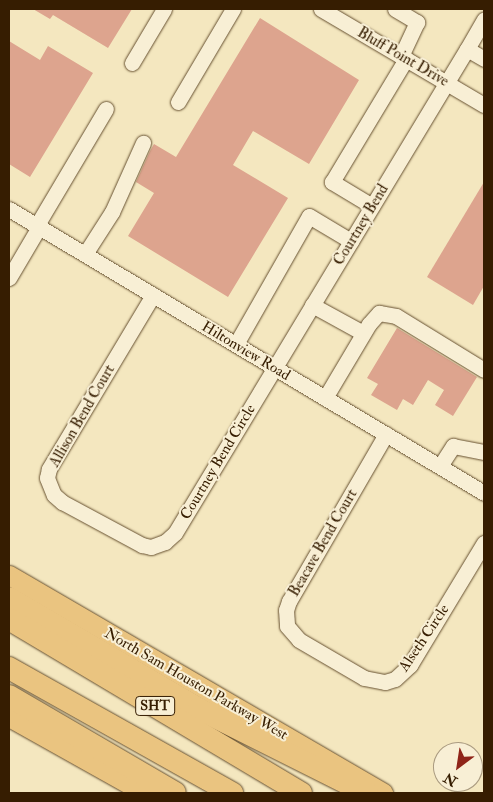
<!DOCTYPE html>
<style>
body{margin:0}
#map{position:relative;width:493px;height:802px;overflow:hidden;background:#f4e7bf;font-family:"IM FELL Double Pica",serif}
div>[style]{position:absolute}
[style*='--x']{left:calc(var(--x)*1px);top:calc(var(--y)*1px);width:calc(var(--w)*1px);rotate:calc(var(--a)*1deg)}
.building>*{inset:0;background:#dda48e}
.roads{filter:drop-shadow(0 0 1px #665030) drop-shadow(0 0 1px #665030)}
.minor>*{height:15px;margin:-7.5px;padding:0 7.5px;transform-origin:7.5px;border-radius:7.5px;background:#f8efd5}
.major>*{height:19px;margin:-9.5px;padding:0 9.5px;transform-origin:9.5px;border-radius:9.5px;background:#eac480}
.highway>*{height:22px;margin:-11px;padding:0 11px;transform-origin:11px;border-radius:11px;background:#eac480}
span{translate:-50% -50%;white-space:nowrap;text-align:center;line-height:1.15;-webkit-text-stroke:4px #f8efd5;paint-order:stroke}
.shield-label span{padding:1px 4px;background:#f8efd5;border:1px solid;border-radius:4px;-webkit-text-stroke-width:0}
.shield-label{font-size:14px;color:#361d01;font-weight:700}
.street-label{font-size:15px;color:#361d01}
.frame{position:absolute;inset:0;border:10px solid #361d01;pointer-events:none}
.north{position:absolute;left:433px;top:742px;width:50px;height:50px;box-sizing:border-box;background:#f8efd5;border:1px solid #aa9b80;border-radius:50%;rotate:211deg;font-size:14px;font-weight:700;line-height:20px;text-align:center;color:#361d01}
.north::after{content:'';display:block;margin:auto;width:18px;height:22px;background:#8f2418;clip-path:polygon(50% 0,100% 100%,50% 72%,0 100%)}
</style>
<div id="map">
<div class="building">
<i style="clip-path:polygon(33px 9px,132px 9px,108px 48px,53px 15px,50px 19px)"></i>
<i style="clip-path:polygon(260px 18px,359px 80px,309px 164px,253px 131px,233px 165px,288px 198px,228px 297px,128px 236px,154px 193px,136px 182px,150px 151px,154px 144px,176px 157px)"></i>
<i style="clip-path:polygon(9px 41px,40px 60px,48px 46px,93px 73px,30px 177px,9px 164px)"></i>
<i style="clip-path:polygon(484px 182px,484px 286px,473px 305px,427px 277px)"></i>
<i style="clip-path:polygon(397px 328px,477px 377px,453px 416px,435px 405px,444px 390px,428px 380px,413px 405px,403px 399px,397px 410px,371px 395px,378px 384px,367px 378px)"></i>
</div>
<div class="roads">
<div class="minor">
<i style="--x:321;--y:9;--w:189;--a:30.5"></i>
<i style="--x:395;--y:9;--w:26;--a:31"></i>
<i style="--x:417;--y:22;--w:38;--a:115"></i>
<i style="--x:467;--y:49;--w:34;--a:-60"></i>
<i style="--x:132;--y:63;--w:63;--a:-59.3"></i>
<i style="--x:178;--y:102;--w:108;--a:-59.4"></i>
<i style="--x:372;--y:206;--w:47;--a:-149"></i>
<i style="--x:332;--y:182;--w:144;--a:-59"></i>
<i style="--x:9;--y:209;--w:553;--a:30.87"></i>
<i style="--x:37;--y:225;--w:135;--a:-59.3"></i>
<i style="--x:85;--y:254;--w:50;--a:-57.3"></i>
<i style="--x:112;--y:212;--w:76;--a:-65.8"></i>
<i style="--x:9;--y:278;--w:59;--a:-59.5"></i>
<i style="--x:153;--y:295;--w:203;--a:120.9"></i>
<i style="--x:49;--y:469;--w:9;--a:103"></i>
<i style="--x:47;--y:478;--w:18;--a:68"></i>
<i style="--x:54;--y:495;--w:11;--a:41"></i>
<i style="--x:62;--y:502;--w:91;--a:28.3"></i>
<i style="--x:142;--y:545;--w:9;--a:13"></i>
<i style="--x:151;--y:547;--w:15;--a:-20"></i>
<i style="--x:165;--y:542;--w:13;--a:-42"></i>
<i style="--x:175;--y:533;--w:565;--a:-58.9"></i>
<i style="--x:467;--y:49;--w:20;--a:30"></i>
<i style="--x:312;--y:305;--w:58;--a:28.8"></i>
<i style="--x:236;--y:344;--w:147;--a:-60.3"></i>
<i style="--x:309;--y:216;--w:49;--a:30.8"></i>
<i style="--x:325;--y:398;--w:86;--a:-59.3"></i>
<i style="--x:369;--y:324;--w:15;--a:-48"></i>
<i style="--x:379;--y:313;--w:17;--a:10"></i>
<i style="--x:396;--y:316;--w:103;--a:31.5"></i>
<i style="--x:386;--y:434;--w:193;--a:120.1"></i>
<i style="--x:289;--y:601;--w:9;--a:108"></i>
<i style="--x:286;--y:610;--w:16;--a:86"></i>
<i style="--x:287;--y:626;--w:18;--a:49"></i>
<i style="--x:299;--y:640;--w:75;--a:30.3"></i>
<i style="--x:364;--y:678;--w:21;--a:11"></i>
<i style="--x:385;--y:682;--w:10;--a:-17"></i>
<i style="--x:395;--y:679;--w:21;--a:-43"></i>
<i style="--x:410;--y:665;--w:143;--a:-58.8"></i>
<i style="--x:440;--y:466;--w:24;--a:-57"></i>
<i style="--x:453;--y:446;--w:32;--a:11"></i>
</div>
<div class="major">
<i style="--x:9;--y:575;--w:433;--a:30.2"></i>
<i style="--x:9;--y:717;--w:156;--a:29.2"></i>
</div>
<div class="highway">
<i style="--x:9;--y:598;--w:220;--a:30.3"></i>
<i style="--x:199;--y:709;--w:188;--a:26.6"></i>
<i style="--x:9;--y:619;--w:340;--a:30.8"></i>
<i style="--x:9;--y:668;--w:256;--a:29.3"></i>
<i style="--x:9;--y:696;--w:192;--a:30.3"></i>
</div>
</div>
<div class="shield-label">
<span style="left:155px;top:706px">SHT</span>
</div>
<div class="street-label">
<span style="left:403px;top:57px;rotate:30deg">Bluff Point Drive</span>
<span style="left:361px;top:225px;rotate:-59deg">Courtney Bend</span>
<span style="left:246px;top:351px;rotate:31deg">Hiltonview Road</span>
<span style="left:82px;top:416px;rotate:-60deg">Allison Bend Court</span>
<span style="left:218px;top:462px;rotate:-59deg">Courtney Bend Circle</span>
<span style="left:323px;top:543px;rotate:-60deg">Beacave Bend Court</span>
<span style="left:424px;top:638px;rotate:-56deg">Alseth Circle</span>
<span style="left:196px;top:684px;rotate:30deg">North Sam Houston Parkway West</span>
</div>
<div class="frame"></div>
<div class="north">N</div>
</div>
